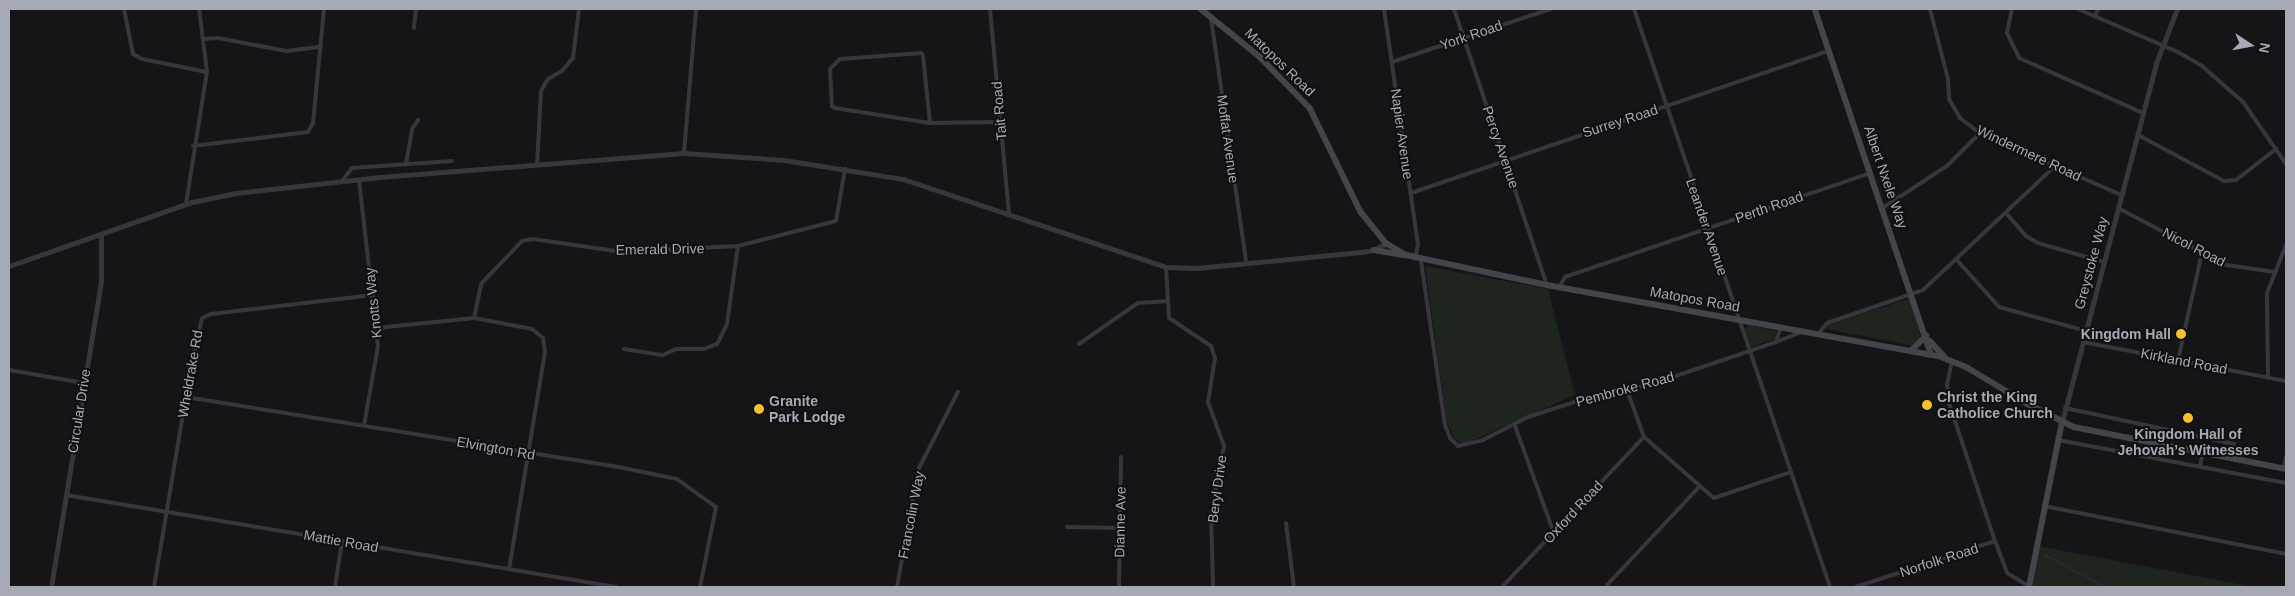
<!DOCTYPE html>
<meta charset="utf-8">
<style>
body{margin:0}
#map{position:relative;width:2295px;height:596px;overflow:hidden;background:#151517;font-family:Arial,sans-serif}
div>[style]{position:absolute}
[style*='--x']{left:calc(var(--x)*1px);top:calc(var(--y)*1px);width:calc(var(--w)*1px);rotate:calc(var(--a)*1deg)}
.green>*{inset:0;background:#1d251e}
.stream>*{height:1px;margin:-0.5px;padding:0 0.5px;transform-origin:0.5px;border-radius:0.5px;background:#2a323b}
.minor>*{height:4px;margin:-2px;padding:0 2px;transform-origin:2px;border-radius:2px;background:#36363c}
.tertiary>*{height:5px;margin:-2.5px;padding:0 2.5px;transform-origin:2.5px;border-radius:2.5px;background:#36363c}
.secondary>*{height:5.5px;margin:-2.75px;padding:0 2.75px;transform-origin:2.75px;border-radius:2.75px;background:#44454c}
.dots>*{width:14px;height:14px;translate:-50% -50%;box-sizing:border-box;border:2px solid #101012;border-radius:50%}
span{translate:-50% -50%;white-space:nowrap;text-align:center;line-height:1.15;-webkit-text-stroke:4px #101012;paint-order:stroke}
.street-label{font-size:14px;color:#a6aab7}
.poi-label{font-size:14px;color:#a6aab7;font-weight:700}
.right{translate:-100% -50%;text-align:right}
.left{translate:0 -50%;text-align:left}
.frame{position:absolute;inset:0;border:10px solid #a6aab7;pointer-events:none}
.north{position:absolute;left:2225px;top:20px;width:50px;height:50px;-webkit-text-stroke:4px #101012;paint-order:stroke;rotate:101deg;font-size:14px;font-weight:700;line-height:20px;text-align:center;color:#a6aab7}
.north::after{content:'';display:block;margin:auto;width:18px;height:22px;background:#a6aab7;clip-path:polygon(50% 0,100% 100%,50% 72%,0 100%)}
</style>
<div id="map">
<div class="green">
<i style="clip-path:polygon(1425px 266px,1548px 289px,1575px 395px,1469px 442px,1462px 444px,1454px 438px,1447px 423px)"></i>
<i style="clip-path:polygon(1908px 299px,1912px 303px,1921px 338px,1915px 346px,1826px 329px,1828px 325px)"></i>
<i style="clip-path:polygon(1748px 325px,1776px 331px,1775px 339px,1751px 347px,1745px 329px)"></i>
<i style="clip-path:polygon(2038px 546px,2254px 587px,2031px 587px)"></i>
</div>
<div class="stream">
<i style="--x:2043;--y:554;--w:61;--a:27.4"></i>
<i style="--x:2097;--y:582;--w:6;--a:51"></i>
</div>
<div class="minor">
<i style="--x:124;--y:9;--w:46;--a:78.7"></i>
<i style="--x:133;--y:54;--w:10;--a:29"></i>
<i style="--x:142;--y:59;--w:66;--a:11.3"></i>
<i style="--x:990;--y:9;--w:206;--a:84.7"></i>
<i style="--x:1384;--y:9;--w:237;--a:81.8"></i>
<i style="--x:1418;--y:244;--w:15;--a:101"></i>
<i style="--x:1454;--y:9;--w:291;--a:71.4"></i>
<i style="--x:1634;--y:9;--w:610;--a:71.27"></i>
<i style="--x:1930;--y:9;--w:72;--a:75.6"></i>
<i style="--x:1948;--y:79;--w:20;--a:87"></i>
<i style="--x:1949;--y:99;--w:22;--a:60"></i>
<i style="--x:1960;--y:118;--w:25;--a:37"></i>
<i style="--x:1980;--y:133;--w:154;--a:23.7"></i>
<i style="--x:2012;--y:9;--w:25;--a:102"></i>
<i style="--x:2007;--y:33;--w:28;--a:64"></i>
<i style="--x:2019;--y:58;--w:136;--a:23.9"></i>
<i style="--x:2078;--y:9;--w:109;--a:23.3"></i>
<i style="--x:2178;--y:52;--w:28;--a:30"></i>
<i style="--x:2202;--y:66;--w:55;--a:41.3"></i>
<i style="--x:2243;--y:102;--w:75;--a:55.3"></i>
<i style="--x:2095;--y:16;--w:8;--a:-67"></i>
<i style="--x:1211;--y:18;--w:246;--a:81.8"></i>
<i style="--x:414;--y:28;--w:19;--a:-84"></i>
<i style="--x:203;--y:39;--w:15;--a:-4"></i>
<i style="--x:218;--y:38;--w:69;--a:10.8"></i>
<i style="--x:286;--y:51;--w:35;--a:-7"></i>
<i style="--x:1392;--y:62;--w:167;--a:-18.5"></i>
<i style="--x:930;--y:123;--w:68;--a:-95.9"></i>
<i style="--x:923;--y:55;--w:3;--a:-135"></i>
<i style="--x:921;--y:53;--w:81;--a:175.8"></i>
<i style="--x:840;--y:59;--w:14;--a:135"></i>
<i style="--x:830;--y:69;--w:37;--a:87"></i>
<i style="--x:832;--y:106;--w:4;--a:34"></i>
<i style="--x:835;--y:108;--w:96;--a:9"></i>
<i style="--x:930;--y:123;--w:70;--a:-0.8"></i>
<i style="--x:2138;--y:135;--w:98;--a:28.1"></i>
<i style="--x:2224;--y:181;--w:12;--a:-5"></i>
<i style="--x:2236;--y:180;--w:51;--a:-37.8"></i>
<i style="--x:193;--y:146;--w:116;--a:-6.9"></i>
<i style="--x:308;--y:132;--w:10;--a:-61"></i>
<i style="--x:313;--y:123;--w:115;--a:-84.5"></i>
<i style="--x:684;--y:153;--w:144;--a:-85.2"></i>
<i style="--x:406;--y:164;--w:36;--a:-80"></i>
<i style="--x:412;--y:129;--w:11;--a:-56"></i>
<i style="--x:537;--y:165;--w:74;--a:-86.9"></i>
<i style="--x:541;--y:91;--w:14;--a:-60"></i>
<i style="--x:548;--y:79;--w:16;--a:-30"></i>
<i style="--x:562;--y:71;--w:17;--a:-50"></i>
<i style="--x:573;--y:58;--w:49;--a:-83"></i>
<i style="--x:359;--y:180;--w:167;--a:83.5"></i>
<i style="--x:378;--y:346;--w:80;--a:100"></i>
<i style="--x:342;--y:181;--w:16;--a:-52"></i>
<i style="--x:352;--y:168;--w:100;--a:-4"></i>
<i style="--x:1411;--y:193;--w:441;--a:-18.8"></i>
<i style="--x:186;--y:204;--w:134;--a:-81"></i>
<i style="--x:207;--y:72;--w:64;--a:-97.2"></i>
<i style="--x:1884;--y:207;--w:75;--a:-33.1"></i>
<i style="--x:1947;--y:166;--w:47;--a:-45"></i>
<i style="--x:2118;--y:208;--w:122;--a:27.8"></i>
<i style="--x:2226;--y:265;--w:49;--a:8.3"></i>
<i style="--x:2006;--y:213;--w:30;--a:49"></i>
<i style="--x:2026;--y:236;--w:14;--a:30"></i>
<i style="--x:2038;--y:243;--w:69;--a:16.1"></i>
<i style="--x:1956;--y:259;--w:64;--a:48.1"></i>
<i style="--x:1999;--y:307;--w:90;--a:15.4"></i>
<i style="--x:1421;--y:261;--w:166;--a:81.7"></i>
<i style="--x:1445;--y:425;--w:14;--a:69"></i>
<i style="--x:1450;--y:438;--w:11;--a:45"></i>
<i style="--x:1458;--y:446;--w:26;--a:-13"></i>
<i style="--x:1483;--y:440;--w:51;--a:-27.1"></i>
<i style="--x:1528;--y:417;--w:91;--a:-17.8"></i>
<i style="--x:1615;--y:389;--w:12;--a:5"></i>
<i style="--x:1627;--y:390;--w:32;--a:-14"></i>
<i style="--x:1658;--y:382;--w:125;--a:-18.7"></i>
<i style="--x:1776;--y:342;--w:16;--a:-72"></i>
<i style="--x:1166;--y:267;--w:51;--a:86.6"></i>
<i style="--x:1169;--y:318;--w:50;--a:33.7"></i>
<i style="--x:1211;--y:346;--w:13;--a:72"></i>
<i style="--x:1215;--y:358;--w:45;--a:99"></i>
<i style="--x:1208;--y:402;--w:47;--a:70"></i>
<i style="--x:1224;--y:446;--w:69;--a:100.8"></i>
<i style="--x:1211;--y:514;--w:73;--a:88.4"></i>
<i style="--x:1559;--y:287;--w:12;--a:-59"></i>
<i style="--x:1565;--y:277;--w:323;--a:-18.8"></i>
<i style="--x:474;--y:318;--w:35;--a:-78"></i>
<i style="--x:481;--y:284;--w:59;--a:-46.4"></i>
<i style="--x:522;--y:241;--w:11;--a:-10"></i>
<i style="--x:533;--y:239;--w:90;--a:8.3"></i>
<i style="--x:622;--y:252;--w:116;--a:-3"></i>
<i style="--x:738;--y:246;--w:101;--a:-14.3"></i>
<i style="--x:836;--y:221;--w:53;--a:-80.2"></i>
<i style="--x:376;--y:328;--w:99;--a:-5.8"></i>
<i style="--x:474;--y:318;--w:59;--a:10.7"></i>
<i style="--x:532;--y:329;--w:14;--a:39"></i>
<i style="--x:543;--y:338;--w:14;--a:82"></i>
<i style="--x:545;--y:352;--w:220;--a:99.4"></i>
<i style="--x:1819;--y:333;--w:13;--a:-51"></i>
<i style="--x:1827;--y:323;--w:102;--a:-19"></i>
<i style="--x:1923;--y:290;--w:181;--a:-43.2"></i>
<i style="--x:1776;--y:342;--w:28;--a:-21"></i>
<i style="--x:2083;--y:342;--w:207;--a:10.9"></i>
<i style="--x:1079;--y:344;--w:72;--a:-34.8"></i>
<i style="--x:1138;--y:303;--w:30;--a:-4"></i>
<i style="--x:624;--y:349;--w:39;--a:9"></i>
<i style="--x:663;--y:355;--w:14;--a:-25"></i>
<i style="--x:676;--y:349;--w:28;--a:0"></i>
<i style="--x:704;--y:349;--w:14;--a:-21"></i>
<i style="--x:717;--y:344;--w:22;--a:-63"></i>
<i style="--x:727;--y:324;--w:79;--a:-82"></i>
<i style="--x:2178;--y:360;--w:110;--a:-77.4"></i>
<i style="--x:1952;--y:361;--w:24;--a:102"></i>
<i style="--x:1947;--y:384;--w:19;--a:84"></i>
<i style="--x:1949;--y:403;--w:145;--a:71.6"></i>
<i style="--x:1995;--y:541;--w:34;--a:69"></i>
<i style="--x:2007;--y:573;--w:26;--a:31"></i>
<i style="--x:9;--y:370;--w:76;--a:9.8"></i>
<i style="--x:2268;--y:378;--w:85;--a:-90.7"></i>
<i style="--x:2267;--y:293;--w:52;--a:-68.4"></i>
<i style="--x:1627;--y:390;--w:50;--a:70.1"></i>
<i style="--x:1644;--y:437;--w:93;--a:41.1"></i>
<i style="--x:1714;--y:498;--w:81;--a:-18.7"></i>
<i style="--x:186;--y:397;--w:443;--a:9.2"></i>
<i style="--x:623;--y:468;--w:55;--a:11.5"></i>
<i style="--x:677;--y:479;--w:48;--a:35.7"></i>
<i style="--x:716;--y:507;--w:82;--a:101.3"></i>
<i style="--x:2065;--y:408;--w:173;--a:12"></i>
<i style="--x:2234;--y:444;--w:14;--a:102"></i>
<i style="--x:1515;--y:426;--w:114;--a:70"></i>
<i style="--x:2058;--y:440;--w:232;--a:10.7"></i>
<i style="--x:2200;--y:466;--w:14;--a:-78"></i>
<i style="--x:2284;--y:468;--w:11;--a:-80"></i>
<i style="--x:66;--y:495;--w:558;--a:9.5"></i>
<i style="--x:2044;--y:506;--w:247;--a:11.2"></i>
<i style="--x:1286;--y:523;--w:64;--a:82.9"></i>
<i style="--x:1067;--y:527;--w:54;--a:1.1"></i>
<i style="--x:1607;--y:585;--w:134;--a:-46.8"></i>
<i style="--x:154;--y:587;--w:224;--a:-80.5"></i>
<i style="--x:191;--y:366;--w:49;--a:-77.1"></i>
<i style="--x:202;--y:318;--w:10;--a:-24"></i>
<i style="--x:211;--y:314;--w:163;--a:-6.7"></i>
<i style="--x:335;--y:587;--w:46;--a:-81.2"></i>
<i style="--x:897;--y:587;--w:119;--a:-79.8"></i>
<i style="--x:918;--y:470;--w:88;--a:-62.9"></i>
<i style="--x:1119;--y:587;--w:130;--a:-89.1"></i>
<i style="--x:1502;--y:587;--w:207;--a:-46.6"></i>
<i style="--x:1856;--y:587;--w:146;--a:-18.3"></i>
</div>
<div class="tertiary">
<i style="--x:9;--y:266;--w:194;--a:-19.3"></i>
<i style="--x:192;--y:202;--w:45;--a:-11.6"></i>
<i style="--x:236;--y:193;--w:145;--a:-6.3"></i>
<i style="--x:380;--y:177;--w:305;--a:-4.5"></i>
<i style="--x:684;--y:153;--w:100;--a:4"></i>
<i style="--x:784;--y:160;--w:121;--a:9.1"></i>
<i style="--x:903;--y:179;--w:277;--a:18.5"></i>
<i style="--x:1166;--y:267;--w:31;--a:2"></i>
<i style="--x:1197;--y:268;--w:165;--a:-5.6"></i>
<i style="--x:1361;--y:252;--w:13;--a:-9"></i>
<i style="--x:1374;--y:250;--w:14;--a:-30"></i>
<i style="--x:2062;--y:422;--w:371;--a:-75.3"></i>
<i style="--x:2156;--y:63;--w:58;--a:-68.7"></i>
<i style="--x:51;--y:587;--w:310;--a:-80.7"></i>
<i style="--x:101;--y:281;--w:46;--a:-90"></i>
</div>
<div class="secondary">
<i style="--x:1201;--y:9;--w:76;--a:39.1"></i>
<i style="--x:1260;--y:57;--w:71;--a:45.6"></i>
<i style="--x:1310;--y:108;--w:116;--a:63.9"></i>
<i style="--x:1361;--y:212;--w:40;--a:51"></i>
<i style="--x:1386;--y:243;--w:23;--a:31"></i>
<i style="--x:1406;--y:255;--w:144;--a:12"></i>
<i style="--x:1547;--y:285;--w:398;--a:10.3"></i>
<i style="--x:1939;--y:356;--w:31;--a:22"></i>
<i style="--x:1968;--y:368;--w:70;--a:31"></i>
<i style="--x:2028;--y:404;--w:51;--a:26.6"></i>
<i style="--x:2074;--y:427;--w:216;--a:11.2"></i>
<i style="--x:1815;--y:9;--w:364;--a:71.4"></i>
<i style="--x:1374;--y:250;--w:29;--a:10"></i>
<i style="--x:1930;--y:341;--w:21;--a:47"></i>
<i style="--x:1912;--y:350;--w:20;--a:-45"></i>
<i style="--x:2029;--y:587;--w:168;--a:-78.7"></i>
</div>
<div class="dots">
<i style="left:2181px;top:334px;background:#f7c12c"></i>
<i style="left:1927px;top:405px;background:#f7c12c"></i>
<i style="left:759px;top:409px;background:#f7c12c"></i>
<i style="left:2188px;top:418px;background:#f7c12c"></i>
</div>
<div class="street-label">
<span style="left:1471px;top:35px;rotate:-19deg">York Road</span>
<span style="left:1280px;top:62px;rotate:44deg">Matopos Road</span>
<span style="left:999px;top:111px;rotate:-95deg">Tait Road</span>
<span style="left:1620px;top:121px;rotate:-18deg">Surrey Road</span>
<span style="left:1402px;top:134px;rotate:82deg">Napier Avenue</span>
<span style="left:1228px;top:139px;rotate:82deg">Moffat Avenue</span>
<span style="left:1501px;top:147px;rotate:71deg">Percy Avenue</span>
<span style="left:2029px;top:153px;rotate:25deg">Windermere Road</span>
<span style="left:1886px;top:177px;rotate:71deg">Albert Nxele Way</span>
<span style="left:1769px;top:207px;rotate:-19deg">Perth Road</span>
<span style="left:1707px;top:227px;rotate:71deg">Leander Avenue</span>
<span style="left:2194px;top:247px;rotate:27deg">Nicol Road</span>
<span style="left:660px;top:249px;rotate:-1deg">Emerald Drive</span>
<span style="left:2091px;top:263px;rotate:-75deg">Greystoke Way</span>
<span style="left:1695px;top:299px;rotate:10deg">Matopos Road</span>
<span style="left:373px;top:303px;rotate:-96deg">Knotts Way</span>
<span style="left:2184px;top:361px;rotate:11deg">Kirkland Road</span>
<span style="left:190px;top:374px;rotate:-80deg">Wheldrake Rd</span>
<span style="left:1625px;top:389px;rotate:-15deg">Pembroke Road</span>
<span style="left:79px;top:411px;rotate:-81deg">Circular Drive</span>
<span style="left:496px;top:448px;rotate:10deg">Elvington Rd</span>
<span style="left:1217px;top:489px;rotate:-82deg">Beryl Drive</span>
<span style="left:1573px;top:512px;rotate:-47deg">Oxford Road</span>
<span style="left:911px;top:515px;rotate:-79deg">Francolin Way</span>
<span style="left:1120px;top:522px;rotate:-89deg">Dianne Ave</span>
<span style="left:341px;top:541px;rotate:10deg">Mattie Road</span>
<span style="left:1939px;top:560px;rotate:-18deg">Norfolk Road</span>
</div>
<div class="poi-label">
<span class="right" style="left:2171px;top:334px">Kingdom Hall</span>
<span class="left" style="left:1937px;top:405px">Christ the King<br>Catholice Church</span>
<span class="left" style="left:769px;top:409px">Granite<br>Park Lodge</span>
<span style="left:2188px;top:442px">Kingdom Hall of<br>Jehovah’s Witnesses</span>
</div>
<div class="frame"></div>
<div class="north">N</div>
</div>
